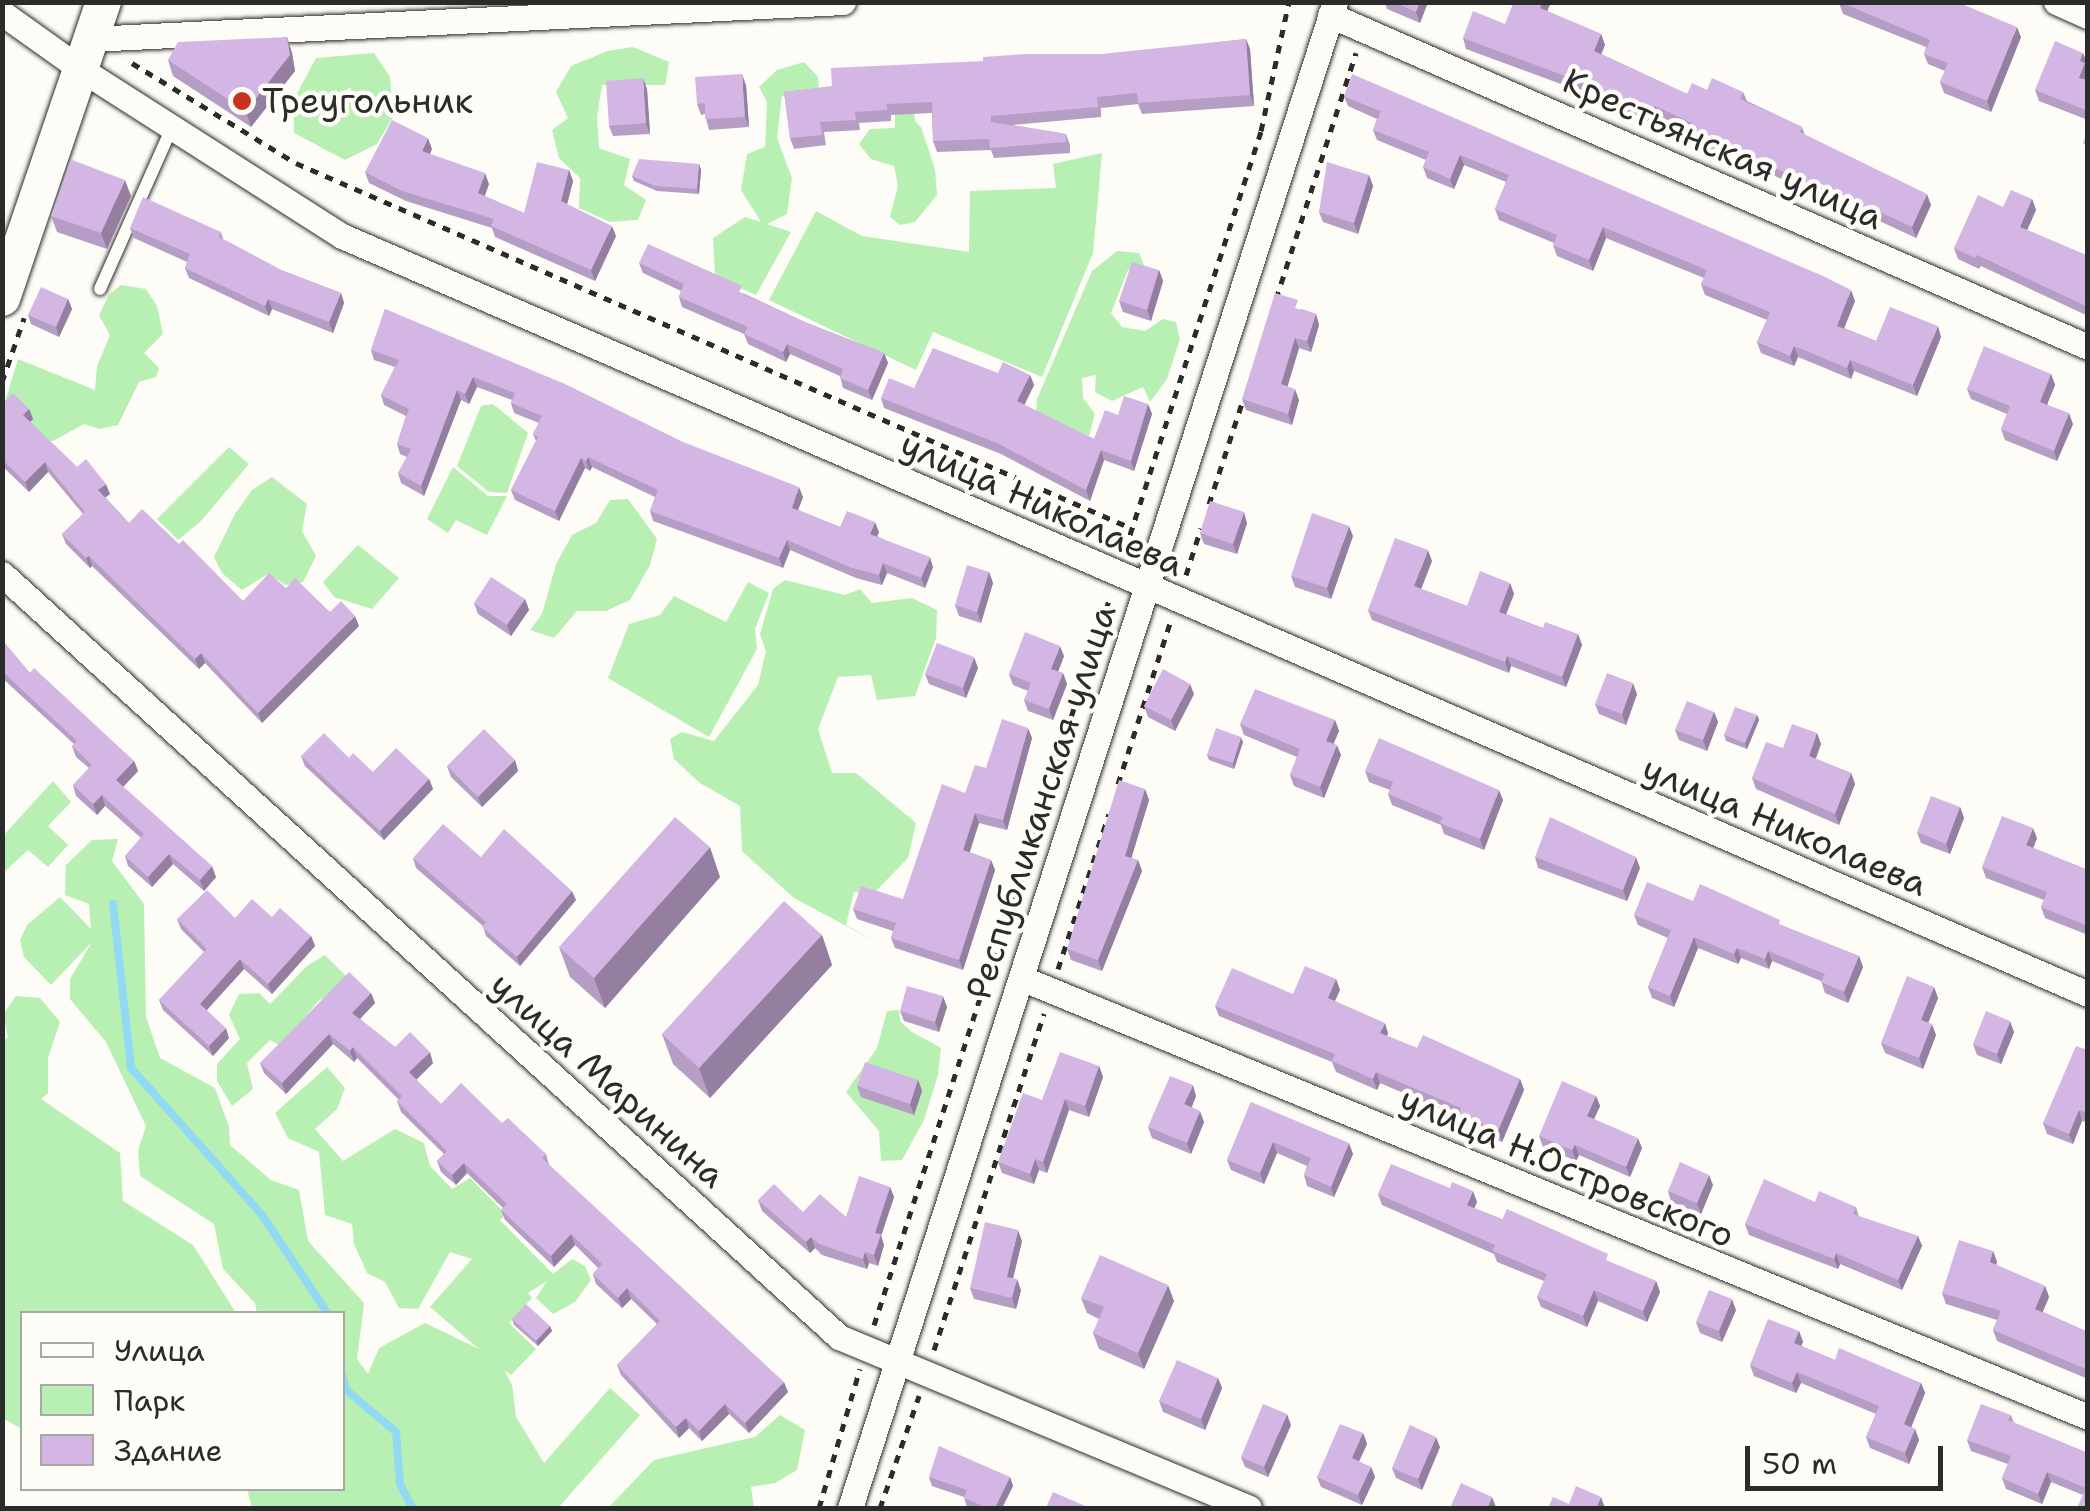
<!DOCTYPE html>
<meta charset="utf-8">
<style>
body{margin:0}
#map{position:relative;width:2090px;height:1511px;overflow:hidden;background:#fdfcf7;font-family:"Shantell Sans",sans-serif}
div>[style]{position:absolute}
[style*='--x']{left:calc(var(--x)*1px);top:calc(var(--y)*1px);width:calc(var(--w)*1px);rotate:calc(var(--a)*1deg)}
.green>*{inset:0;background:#b8efb2}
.stream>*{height:8px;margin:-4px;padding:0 4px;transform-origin:4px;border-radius:4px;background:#92daf3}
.path>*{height:5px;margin-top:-2.5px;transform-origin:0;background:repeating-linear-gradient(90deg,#2b2b2b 0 8px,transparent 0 16px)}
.roads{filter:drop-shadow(0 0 2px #2b2b2b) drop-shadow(0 0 2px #2b2b2b)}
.lane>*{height:12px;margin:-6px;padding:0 6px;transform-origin:6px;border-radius:6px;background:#fdfcf7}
.street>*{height:25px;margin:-12.5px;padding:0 12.5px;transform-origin:12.5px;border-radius:12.5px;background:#fdfcf7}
.secondary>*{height:35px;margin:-17.5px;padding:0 17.5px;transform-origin:17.5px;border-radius:17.5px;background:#fdfcf7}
.wall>*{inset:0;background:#b69dc4}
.shaded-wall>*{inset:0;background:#947fa0}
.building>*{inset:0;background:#d4b6e4}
.dots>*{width:28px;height:28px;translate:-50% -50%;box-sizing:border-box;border:5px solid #fdfcf7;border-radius:50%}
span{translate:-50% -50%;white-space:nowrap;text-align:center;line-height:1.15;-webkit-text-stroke:9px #fdfcf7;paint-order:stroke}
.poi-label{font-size:35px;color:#2b2b2b}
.left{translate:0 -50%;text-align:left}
.street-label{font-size:35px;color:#2b2b2b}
.frame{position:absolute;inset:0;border:5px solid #2b2b2b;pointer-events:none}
.legend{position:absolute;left:20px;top:1311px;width:325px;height:180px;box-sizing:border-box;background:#fdfcf7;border:2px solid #a9a8a5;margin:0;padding:12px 18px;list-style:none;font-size:30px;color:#2b2b2b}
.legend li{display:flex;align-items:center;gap:20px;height:50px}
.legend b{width:50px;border:2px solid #a9a8a5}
.scale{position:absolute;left:1745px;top:1446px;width:198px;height:45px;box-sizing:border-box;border:5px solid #2b2b2b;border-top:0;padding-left:12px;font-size:30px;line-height:35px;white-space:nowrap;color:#2b2b2b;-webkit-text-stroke:8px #fdfcf7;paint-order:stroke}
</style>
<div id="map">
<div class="green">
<i style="clip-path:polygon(633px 47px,669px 62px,665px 85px,602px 85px,597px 117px,599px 148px,630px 159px,624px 185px,646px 200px,638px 220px,610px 222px,579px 208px,580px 178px,559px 158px,552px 130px,568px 118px,556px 92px,571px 66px,608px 51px)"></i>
<i style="clip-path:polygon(374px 53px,390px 77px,393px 117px,377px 144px,345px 160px,294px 133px,293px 101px,316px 58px)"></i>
<i style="clip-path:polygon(804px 62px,818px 77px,819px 90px,782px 96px,777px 138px,792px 178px,787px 214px,767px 224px,791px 232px,756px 295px,715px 277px,713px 238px,745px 217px,761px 222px,741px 190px,747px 154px,765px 147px,767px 102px,759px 87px,777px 70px)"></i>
<i style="clip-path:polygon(895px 76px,913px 86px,915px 121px,921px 127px,935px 169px,937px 195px,915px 222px,900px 225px,890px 217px,898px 186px,894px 166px,871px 159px,859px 144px,870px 129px,895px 128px)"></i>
<i style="clip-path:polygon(1102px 153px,1093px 253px,1042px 377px,933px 332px,916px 370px,769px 300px,816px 211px,862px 236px,969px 252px,970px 191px,1056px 188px,1053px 164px)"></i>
<i style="clip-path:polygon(1117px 251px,1139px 253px,1144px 265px,1128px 270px,1111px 313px,1122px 327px,1145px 331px,1163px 319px,1176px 322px,1180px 339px,1167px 379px,1150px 402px,1143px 387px,1112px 401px,1095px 392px,1096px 375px,1082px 378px,1083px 398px,1095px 414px,1089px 436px,1051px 419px,1036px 417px,1037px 399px,1092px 271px)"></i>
<i style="clip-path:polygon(121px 285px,146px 289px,157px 306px,163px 334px,144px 353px,159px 368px,156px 377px,139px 382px,118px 425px,99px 429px,84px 424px,53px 441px,43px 440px,4px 405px,18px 359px,95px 390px,97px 366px,110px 335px,99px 315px,109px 295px)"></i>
<i style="clip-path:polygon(493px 404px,528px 433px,507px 493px,489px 492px,457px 466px,481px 406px)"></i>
<i style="clip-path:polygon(229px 447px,249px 464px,201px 521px,178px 540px,157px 519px)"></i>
<i style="clip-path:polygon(453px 467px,488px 496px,507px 496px,487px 535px,456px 520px,448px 533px,427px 519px)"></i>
<i style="clip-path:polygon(272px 477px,307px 504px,302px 531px,316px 556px,303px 582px,286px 585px,268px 574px,242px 590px,222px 573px,214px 557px,235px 514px,252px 490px)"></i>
<i style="clip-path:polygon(628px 499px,657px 539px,650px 565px,630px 600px,606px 611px,577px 611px,554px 638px,530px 630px,542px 614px,556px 564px,572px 535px,596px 523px,610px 500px)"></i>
<i style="clip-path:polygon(358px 545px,399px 578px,372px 609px,334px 597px,323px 582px)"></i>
<i style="clip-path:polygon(785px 580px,845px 595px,860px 589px,872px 603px,912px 598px,937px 610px,936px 638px,915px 696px,877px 700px,871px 675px,838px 677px,818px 729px,832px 773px,856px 773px,916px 823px,908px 858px,874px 893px,854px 892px,846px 925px,878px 943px,794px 898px,742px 851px,740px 806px,700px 783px,674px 759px,670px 739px,682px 732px,714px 741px,758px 685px,766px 651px,760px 634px,773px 589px)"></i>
<i style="clip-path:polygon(748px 582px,769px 593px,755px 629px,757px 649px,709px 737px,608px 678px,629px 624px,660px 615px,674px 596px,726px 622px)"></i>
<i style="clip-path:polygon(53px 781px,71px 802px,48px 826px,68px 845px,48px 867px,28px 850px,3px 873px,3px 836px)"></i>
<i style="clip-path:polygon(118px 839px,112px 861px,144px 904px,146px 1017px,160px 1058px,215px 1088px,229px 1127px,230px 1145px,271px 1180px,299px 1190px,308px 1241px,364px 1303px,357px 1359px,368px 1374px,379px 1348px,425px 1323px,479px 1349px,430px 1307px,472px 1259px,450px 1252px,418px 1309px,399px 1308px,385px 1282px,367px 1273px,354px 1244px,352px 1224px,325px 1215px,319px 1152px,288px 1138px,275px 1113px,327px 1067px,345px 1088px,337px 1109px,315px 1129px,343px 1161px,395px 1129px,424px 1143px,430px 1166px,452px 1189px,470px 1178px,506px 1214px,500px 1220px,553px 1274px,572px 1259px,585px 1266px,591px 1280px,575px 1302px,553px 1314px,536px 1298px,547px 1281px,528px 1293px,532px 1298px,509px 1323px,536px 1349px,511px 1375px,505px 1371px,512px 1385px,516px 1417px,544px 1463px,610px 1388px,640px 1415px,558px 1508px,252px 1508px,247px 1489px,342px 1488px,342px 1314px,257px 1313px,255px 1303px,223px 1269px,214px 1224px,140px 1176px,138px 1151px,146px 1126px,106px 1042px,70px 999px,70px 979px,92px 942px,51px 985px,24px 957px,20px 940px,27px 925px,60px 897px,91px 929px,89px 904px,65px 895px,66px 865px,92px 840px)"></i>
<i style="clip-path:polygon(325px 955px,348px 978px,332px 996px,319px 1000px,281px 1046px,270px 1040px,247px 1063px,253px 1089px,232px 1106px,217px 1081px,217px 1064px,240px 1039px,229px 1015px,239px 994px,259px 993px,270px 1004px,307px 966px)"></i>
<i style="clip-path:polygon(16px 996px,40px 998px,60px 1022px,48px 1058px,48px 1093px,41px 1099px,120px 1153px,123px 1201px,193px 1245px,236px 1313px,22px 1314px,22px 1429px,2px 1418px,2px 1042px,8px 1037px,3px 1015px)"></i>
<i style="clip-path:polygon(899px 1010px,900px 1021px,912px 1032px,941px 1048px,938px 1075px,924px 1120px,902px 1160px,881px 1161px,879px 1131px,846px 1092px,877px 1048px,887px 1011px)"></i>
<i style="clip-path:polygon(780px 1415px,805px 1430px,797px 1470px,775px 1483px,751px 1487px,754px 1508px,608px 1508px,654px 1460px,755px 1437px)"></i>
</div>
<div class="stream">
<i style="--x:113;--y:904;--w:165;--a:83.7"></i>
<i style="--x:131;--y:1068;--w:197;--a:48.3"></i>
<i style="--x:262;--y:1215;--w:119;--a:56.3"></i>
<i style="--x:342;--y:1374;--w:16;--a:76"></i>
<i style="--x:346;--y:1390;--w:65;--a:40"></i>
<i style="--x:396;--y:1432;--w:52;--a:85.6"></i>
<i style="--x:400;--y:1484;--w:27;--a:63"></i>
</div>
<div class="path">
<i style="--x:132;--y:63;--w:192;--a:31.4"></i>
<i style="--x:296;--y:163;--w:911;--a:23.61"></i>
<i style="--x:1276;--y:299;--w:259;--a:-72"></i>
<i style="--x:2;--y:382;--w:68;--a:-71"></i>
<i style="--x:1209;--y:504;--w:109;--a:-71.9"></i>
<i style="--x:1125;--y:550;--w:441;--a:-72"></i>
<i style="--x:1261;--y:131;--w:132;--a:-77.8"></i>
<i style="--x:1186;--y:575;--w:49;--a:-72.3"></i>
<i style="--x:1118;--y:784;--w:169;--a:-72.1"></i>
<i style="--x:1058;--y:969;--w:163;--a:-71.8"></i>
<i style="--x:874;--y:1325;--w:768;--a:-72.04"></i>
<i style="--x:934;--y:1350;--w:354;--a:-71.9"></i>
<i style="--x:819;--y:1508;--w:145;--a:-73.6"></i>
<i style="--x:880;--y:1508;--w:119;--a:-70.8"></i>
</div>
<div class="roads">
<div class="lane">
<i style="--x:100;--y:289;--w:177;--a:-66"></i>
</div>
<div class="street">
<i style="--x:2056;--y:2;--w:35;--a:24"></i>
<i style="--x:2;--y:13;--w:95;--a:35.5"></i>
<i style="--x:79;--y:68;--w:312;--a:32.6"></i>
<i style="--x:342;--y:236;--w:1903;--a:23.47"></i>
<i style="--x:1330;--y:15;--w:828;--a:23.65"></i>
<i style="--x:90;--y:39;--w:754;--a:-2.81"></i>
<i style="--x:2;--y:574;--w:1133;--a:42.35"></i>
<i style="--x:839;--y:1337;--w:444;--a:22.6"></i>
<i style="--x:1021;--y:978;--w:1154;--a:22.36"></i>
<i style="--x:850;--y:1508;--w:1582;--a:-72.15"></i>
</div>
<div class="secondary">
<i style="--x:2;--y:298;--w:313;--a:-71.2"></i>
</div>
</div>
<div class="wall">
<i style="clip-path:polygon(1385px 2px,1428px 2px,1420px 23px,1387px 9px)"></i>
<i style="clip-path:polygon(1514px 2px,1551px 2px,1547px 11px,1601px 34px,1605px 45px,1601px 54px,1687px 94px,1707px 90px,1743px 92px,1747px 101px,1802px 127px,1805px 135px,1931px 205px,1916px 238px,1873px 218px,1870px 223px,1725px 151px,1722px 158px,1691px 144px,1687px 133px,1688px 130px,1659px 117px,1655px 125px,1585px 93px,1466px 49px,1463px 38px,1505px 24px)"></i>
<i style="clip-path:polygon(1839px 3px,2021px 37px,1991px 112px,1944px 93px,1940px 82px,1945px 71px,1928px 64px,1924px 54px,1926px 47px,1843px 14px)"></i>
<i style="clip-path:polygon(287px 37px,292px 53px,295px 71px,251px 127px,173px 76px,168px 60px)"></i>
<i style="clip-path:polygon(1246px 39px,1250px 49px,1254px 106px,1142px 114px,1138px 104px,1101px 108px,1101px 117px,1012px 125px,1066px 134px,1070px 145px,1070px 153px,994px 158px,991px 150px,937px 152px,933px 141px,932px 113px,891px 115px,891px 121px,859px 123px,860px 130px,824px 132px,826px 145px,794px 149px,790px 138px,784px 92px)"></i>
<i style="clip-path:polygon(2083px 53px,2088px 69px,2088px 120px,2039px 101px,2035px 90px)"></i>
<i style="clip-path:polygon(746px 85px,749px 127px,709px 130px,705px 114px,701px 115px,697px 104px)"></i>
<i style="clip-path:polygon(647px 89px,650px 134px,613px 136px,609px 126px)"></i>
<i style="clip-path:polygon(1344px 96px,1855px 301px,1844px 328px,1876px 341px,1941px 337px,1917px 396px,1854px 371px,1851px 379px,1798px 357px,1794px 366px,1761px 353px,1757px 342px,1767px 320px,1705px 295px,1701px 284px,1704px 278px,1606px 238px,1593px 271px,1557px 256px,1553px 245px,1554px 243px,1499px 220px,1495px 209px,1506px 182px,1464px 165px,1454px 189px,1427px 178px,1423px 167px,1426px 160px,1377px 140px,1373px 130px,1377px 119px,1348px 106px)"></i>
<i style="clip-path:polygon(432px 149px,430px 154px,489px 184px,484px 196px,524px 213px,569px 170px,573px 181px,567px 204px,616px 236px,595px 281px,495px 237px,492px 228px,406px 201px,369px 183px,365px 172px)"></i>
<i style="clip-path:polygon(699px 164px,701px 170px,699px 194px,657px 191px,634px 181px,632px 176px)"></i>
<i style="clip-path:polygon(1369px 175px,1373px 186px,1358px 234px,1323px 222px,1319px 212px)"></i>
<i style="clip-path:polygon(131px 196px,107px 249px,57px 232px,51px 216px)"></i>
<i style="clip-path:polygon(2032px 199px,2036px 210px,2027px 230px,2088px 256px,2088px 316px,1981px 266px,1979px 269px,1958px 259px,1954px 248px,2003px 207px)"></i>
<i style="clip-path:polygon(130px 228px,221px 232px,223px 239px,281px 270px,341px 293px,344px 303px,333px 333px,272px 309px,269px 316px,189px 278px,185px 268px,187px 262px,134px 238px)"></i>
<i style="clip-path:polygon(639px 263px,745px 294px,807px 323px,884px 353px,888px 363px,872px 400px,843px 388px,840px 376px,790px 354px,786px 362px,748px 344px,744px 334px,682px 307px,679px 297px,681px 291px,643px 273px)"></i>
<i style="clip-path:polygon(1159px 270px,1163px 281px,1151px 321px,1123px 312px,1119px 301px)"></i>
<i style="clip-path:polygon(68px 299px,72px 309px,59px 337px,31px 324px,28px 315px)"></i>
<i style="clip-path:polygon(385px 309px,803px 497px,798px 510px,840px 527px,879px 532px,877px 536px,933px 567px,925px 588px,887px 573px,882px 585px,856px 578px,790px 550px,783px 568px,653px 521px,650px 511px,655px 497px,592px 467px,590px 471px,585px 468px,559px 521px,515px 500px,511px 490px,536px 441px,533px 434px,539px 423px,514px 413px,511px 403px,512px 400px,477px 387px,469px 404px,461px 400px,424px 496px,401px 483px,398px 473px,407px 457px,400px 454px,397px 444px,406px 416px,384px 405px,381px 395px,395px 367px,374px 360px,371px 350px)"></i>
<i style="clip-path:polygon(1301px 309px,1316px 314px,1319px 325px,1311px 352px,1299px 348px,1287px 386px,1299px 400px,1292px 425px,1246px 410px,1242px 399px)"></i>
<i style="clip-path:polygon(998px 373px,1030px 375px,1034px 385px,1024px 405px,1094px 439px,1118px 415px,1148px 404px,1152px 414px,1134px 471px,1104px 460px,1090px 501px,1001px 454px,884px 408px,881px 398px,914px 388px)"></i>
<i style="clip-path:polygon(2051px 374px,2055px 385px,2047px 404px,2073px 424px,2057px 461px,2005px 440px,2001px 429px,2007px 414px,1971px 399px,1967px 389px)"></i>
<i style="clip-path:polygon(2px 404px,29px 409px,33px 419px,30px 422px,77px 467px,110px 494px,105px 497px,129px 523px,243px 601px,286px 588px,330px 612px,359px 626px,262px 723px,205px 663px,199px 669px,92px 566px,90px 568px,66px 544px,62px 534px,83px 514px,48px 472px,29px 492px,2px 466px)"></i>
<i style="clip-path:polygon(1247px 523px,1237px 554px,1204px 544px,1200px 533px)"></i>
<i style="clip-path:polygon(1353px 536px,1331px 599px,1295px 587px,1291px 576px)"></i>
<i style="clip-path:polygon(1432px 561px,1421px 589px,1467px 606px,1510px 583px,1514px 594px,1506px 614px,1543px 628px,1578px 634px,1582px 645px,1566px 687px,1511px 666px,1509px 673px,1372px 620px,1368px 610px)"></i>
<i style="clip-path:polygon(989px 572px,993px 583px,981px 623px,959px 616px,955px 605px)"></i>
<i style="clip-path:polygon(525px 599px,529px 610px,511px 636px,478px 614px,474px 603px)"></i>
<i style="clip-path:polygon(2px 640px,30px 673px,134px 761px,138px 771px,123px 787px,216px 877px,204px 891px,173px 864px,152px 887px,128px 866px,125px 856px,141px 838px,105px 806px,97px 815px,76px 796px,73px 785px,89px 768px,76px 757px,72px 746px,74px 744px,2px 678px)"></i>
<i style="clip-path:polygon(1064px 656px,1058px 672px,1063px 673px,1067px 684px,1053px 720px,1028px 711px,1024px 700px,1028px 691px,1013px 685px,1009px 674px)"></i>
<i style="clip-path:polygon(978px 668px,966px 698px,929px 684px,925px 674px)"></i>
<i style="clip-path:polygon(1194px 694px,1175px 731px,1148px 717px,1144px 706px)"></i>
<i style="clip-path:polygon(1637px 694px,1626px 725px,1599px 714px,1595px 704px)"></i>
<i style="clip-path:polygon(1714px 712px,1718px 722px,1707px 751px,1679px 740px,1675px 730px)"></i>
<i style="clip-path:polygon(1757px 715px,1759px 720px,1747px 749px,1726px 741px,1724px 735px)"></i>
<i style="clip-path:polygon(1335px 720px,1339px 731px,1334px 743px,1341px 755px,1324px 798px,1294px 786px,1290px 775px,1297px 757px,1244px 735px,1240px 724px)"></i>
<i style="clip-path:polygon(1817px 733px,1821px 744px,1816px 759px,1851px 773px,1855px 784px,1839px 825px,1756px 789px,1752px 778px,1783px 748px)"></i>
<i style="clip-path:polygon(1032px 738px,1007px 830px,979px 823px,969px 852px,991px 860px,995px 870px,963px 970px,895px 948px,891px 938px,893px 931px,857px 919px,853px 909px,903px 899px,965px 793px,986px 768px)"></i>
<i style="clip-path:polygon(1243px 742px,1234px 769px,1209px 760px,1207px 755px)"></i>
<i style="clip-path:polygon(301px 756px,349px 758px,373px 772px,429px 779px,433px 789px,384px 840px,305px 766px)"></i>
<i style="clip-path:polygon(515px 760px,518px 771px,482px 807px,451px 777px,447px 766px)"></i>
<i style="clip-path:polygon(1365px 771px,1503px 800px,1484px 850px,1444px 834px,1441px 825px,1392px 805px,1388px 794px,1390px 790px,1369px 782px)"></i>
<i style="clip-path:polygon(1145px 789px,1149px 800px,1131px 858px,1138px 860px,1142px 871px,1102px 971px,1071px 960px,1067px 949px)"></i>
<i style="clip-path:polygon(1960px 807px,1964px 818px,1950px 854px,1921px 843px,1917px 832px)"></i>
<i style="clip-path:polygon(2037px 838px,2033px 848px,2088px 870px,2088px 935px,2045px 918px,2041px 907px,2044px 900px,1986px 878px,1982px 867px)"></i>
<i style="clip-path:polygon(481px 857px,576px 900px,520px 966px,486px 936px,483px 926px,416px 868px,413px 858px)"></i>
<i style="clip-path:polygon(1535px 857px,1640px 868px,1627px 901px,1538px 868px)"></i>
<i style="clip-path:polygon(720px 877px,605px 1008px,570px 977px,559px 947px)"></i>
<i style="clip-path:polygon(1693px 901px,1782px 926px,1859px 956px,1863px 967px,1848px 1003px,1825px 993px,1821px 981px,1772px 961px,1769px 969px,1741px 958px,1738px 964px,1698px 948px,1674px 1007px,1652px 998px,1648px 987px,1668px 938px,1638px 925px,1634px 915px)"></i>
<i style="clip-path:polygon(272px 917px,311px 936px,315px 946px,272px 994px,244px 969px,207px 1010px,229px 1038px,213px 1056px,163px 1010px,159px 1000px,204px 952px,181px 929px,177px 919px)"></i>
<i style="clip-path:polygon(822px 935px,832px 965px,710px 1098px,673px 1064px,662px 1034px)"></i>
<i style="clip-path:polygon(1336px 979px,1340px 990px,1335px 1001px,1388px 1033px,1387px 1036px,1417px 1048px,1520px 1079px,1524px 1090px,1502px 1142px,1462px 1125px,1459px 1117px,1380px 1083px,1377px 1090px,1336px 1072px,1332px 1062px,1219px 1016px,1215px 1006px,1293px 994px)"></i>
<i style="clip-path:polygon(1934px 987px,1938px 998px,1928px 1023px,1936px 1035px,1923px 1069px,1885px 1053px,1881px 1043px)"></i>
<i style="clip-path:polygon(371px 993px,375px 1003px,360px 1019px,395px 1047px,433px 1063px,416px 1080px,441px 1104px,502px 1123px,546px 1154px,549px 1165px,788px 1392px,749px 1433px,729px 1414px,702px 1441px,689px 1428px,679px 1438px,621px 1375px,617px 1365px,657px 1324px,631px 1299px,622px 1308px,596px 1284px,593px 1274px,598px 1268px,575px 1245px,554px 1267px,505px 1220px,501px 1210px,503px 1208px,467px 1173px,456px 1185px,441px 1172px,437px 1161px,444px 1154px,401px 1112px,397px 1101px,399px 1100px,357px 1058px,354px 1062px,333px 1044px,286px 1094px,264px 1073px,260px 1063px)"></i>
<i style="clip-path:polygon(947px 1007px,939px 1032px,904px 1021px,900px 1011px)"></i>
<i style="clip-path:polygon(2014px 1032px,2001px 1064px,1977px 1055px,1973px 1044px)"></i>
<i style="clip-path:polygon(2088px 1050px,2088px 1123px,2082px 1121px,2073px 1144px,2047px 1134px,2043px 1123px)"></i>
<i style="clip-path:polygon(1099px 1066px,1103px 1077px,1089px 1117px,1069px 1110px,1047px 1173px,1039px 1170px,1034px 1184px,1002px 1173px,998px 1162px,1042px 1100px)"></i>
<i style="clip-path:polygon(918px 1080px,922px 1091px,914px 1115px,861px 1097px,857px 1086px)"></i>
<i style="clip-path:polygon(1196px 1096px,1192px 1107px,1204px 1122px,1191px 1154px,1152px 1138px,1148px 1127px)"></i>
<i style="clip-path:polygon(1596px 1096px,1600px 1106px,1594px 1119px,1642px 1148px,1630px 1177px,1579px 1155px,1576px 1161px,1543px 1147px,1539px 1136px)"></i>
<i style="clip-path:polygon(1251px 1102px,1353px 1154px,1334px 1197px,1307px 1186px,1304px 1175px,1307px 1166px,1277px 1153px,1264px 1184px,1231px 1170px,1227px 1160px)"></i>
<i style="clip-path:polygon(1713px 1185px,1701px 1214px,1671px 1202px,1668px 1191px)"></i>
<i style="clip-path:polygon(890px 1187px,894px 1197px,881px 1236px,884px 1245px,878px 1266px,869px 1263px,867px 1269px,822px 1255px,815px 1248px,810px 1253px,762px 1211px,758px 1200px,803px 1212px,846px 1217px)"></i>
<i style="clip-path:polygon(1378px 1194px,1477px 1202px,1474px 1208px,1656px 1281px,1660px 1292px,1647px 1322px,1598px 1301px,1587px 1327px,1541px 1307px,1537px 1297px,1544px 1281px,1497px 1262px,1494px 1254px,1382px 1205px)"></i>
<i style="clip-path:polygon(1815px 1202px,1856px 1207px,1859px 1217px,1918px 1236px,1922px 1246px,1902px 1290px,1840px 1264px,1838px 1269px,1749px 1235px,1745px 1224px)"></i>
<i style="clip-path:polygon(1022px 1241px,1013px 1278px,1021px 1290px,1016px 1309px,974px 1299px,970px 1288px)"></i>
<i style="clip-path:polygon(1993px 1251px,1997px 1262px,1996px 1265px,2045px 1286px,2049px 1297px,2043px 1312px,2088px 1332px,2088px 1379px,1997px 1341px,1993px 1330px,1997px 1320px,1946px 1304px,1942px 1293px)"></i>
<i style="clip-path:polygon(1081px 1298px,1174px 1301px,1144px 1369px,1099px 1349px,1093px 1333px,1099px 1319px,1087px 1313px)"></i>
<i style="clip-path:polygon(1736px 1310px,1722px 1342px,1700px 1333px,1696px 1322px)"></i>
<i style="clip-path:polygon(512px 1319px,550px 1326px,552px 1331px,538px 1346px,514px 1325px)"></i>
<i style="clip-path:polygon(1799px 1331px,1803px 1342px,1801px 1346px,1835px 1360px,1921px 1383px,1925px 1393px,1911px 1427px,1915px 1429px,1919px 1440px,1909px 1464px,1870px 1448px,1866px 1437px,1876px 1414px,1801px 1383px,1796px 1393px,1754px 1376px,1750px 1365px)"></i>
<i style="clip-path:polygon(1218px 1378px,1222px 1388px,1205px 1430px,1163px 1412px,1159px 1401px)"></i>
<i style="clip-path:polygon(2011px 1415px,2014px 1423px,2088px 1453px,2088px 1508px,2083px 1495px,2051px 1482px,2042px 1504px,2006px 1489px,2002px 1478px,2008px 1464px,1971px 1451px,1967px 1440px)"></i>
<i style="clip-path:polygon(1291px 1425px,1268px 1477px,1245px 1467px,1241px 1457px)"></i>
<i style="clip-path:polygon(1363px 1433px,1367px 1444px,1359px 1462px,1371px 1467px,1375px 1477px,1362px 1505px,1321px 1487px,1317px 1477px)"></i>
<i style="clip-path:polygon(1440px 1447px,1422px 1490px,1396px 1478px,1392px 1468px)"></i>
<i style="clip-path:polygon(929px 1477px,1010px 1477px,1013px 1486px,1002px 1508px,971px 1508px,967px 1507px,964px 1497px,932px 1486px)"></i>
</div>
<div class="shaded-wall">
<i style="clip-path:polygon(1420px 2px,1428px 2px,1420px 23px,1416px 12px)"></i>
<i style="clip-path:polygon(1542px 2px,1551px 2px,1544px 19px,1540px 8px)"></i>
<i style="clip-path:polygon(2017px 27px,2021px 37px,1991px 112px,1987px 101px)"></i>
<i style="clip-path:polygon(1601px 34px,1605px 45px,1598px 62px,1594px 51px)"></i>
<i style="clip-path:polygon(287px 37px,292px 53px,295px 71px,251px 127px,246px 111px)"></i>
<i style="clip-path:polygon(1246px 39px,1250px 49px,1254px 106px,1250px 95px)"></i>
<i style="clip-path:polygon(2083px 53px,2087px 63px,2088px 77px,2083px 88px,2079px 78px,2080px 61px)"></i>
<i style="clip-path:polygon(742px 74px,746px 85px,749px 127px,745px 117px)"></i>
<i style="clip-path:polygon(643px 78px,647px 89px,650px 134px,646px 123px)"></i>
<i style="clip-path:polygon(1655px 106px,1659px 117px,1655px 125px,1651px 114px)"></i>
<i style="clip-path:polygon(428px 138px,432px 149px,426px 162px,422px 151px)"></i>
<i style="clip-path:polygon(1721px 141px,1725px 151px,1722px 158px,1718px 147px)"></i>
<i style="clip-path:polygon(1460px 155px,1464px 165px,1454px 189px,1450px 179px)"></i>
<i style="clip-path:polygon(699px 164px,701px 170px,699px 194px,697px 189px)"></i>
<i style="clip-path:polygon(569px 170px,573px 181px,565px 212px,561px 201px)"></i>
<i style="clip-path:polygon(485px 173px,489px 184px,482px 204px,478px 193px)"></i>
<i style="clip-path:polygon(1369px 175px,1373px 186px,1358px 234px,1354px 223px)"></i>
<i style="clip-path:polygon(125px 180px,131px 196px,107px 249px,101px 233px)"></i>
<i style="clip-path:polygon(1927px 194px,1931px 205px,1916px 238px,1912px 227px)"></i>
<i style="clip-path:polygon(2032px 199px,2036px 210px,2024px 237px,2020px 227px)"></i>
<i style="clip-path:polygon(1869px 207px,1873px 218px,1870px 223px,1866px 213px)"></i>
<i style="clip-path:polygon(612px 226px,616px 236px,595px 281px,591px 270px)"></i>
<i style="clip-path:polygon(1603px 227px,1606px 238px,1593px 271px,1589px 260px)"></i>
<i style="clip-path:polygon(1159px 270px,1163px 281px,1151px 321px,1147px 310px)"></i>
<i style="clip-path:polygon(1851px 290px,1855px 301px,1841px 336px,1837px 326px)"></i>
<i style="clip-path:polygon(341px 293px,344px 303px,333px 333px,329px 322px)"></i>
<i style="clip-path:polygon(68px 299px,72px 309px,59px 337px,56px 327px)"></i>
<i style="clip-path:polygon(268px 299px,272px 309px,269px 316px,265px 306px)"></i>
<i style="clip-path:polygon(1316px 314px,1319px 325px,1311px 352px,1307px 341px)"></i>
<i style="clip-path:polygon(1938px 326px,1941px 337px,1917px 396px,1913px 385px)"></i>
<i style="clip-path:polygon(1295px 338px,1299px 348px,1285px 395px,1281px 384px)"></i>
<i style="clip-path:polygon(787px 344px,790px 354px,786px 362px,783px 352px)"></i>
<i style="clip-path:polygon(1794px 346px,1798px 357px,1794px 366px,1790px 356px)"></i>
<i style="clip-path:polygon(884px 353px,888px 363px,872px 400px,868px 390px)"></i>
<i style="clip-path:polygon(1850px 360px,1854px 371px,1851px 379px,1847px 368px)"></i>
<i style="clip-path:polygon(2051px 374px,2055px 385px,2044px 412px,2040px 402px)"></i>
<i style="clip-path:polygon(1030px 375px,1034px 385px,1021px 412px,1017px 401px)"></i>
<i style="clip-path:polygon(473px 377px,477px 387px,469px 404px,465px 394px)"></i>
<i style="clip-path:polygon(1295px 389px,1299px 400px,1292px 425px,1288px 414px)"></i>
<i style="clip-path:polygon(457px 390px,461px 400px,424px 496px,421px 486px)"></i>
<i style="clip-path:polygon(1148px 404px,1152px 414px,1134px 471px,1131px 461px)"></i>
<i style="clip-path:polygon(29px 409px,33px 419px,27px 425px,23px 415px)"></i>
<i style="clip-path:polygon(2069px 413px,2073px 424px,2057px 461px,2054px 451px)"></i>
<i style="clip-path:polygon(1101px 450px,1104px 460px,1090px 501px,1086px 490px)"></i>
<i style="clip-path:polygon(588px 457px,592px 467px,590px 471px,586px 461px)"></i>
<i style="clip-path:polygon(581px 458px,585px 468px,559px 521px,555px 511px)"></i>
<i style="clip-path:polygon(45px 462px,48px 472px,29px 492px,25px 482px)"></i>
<i style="clip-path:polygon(106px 484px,110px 494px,102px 500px,98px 490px)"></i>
<i style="clip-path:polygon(799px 487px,803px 497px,795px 518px,792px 508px)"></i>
<i style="clip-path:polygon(1244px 512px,1247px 523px,1237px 554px,1233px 544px)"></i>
<i style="clip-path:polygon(875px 522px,879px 532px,874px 544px,870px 534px)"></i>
<i style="clip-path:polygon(1349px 526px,1353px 536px,1331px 599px,1327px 588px)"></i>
<i style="clip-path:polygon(787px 540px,790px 550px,783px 568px,779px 558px)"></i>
<i style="clip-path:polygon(1428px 550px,1432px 561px,1418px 597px,1414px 586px)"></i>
<i style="clip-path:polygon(89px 556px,92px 566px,90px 568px,86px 558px)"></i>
<i style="clip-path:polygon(930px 557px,933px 567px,925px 588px,921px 578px)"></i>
<i style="clip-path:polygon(883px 563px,887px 573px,882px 585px,879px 575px)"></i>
<i style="clip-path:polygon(989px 572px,993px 583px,981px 623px,977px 612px)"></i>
<i style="clip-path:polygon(1510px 583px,1514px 594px,1503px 622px,1499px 612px)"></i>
<i style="clip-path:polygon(525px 599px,529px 610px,511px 636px,507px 625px)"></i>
<i style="clip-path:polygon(355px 616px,359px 626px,262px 723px,258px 713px)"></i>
<i style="clip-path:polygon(1578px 634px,1582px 645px,1566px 687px,1562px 677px)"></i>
<i style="clip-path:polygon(1060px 646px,1064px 656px,1055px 680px,1051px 669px)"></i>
<i style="clip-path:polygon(201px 653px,205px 663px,199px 669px,195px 659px)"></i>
<i style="clip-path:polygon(1507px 656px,1511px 666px,1509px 673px,1505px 662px)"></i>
<i style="clip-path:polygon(974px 657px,978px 668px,966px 698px,963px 688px)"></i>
<i style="clip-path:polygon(1063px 673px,1067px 684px,1053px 720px,1049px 709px)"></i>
<i style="clip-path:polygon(1633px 683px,1637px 694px,1626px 725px,1622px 714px)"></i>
<i style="clip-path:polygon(1190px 684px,1194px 694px,1175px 731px,1171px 720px)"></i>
<i style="clip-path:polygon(1714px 712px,1718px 722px,1707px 751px,1703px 740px)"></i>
<i style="clip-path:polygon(1757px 715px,1759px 720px,1747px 749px,1745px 743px)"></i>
<i style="clip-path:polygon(1335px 720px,1339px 731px,1330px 751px,1326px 741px)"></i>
<i style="clip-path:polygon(1028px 728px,1032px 738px,1007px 830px,1003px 820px)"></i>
<i style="clip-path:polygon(1817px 733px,1821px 744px,1812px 767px,1809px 756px)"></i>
<i style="clip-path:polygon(1241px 737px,1243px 742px,1234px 769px,1233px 763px)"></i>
<i style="clip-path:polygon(1337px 745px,1341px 755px,1324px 798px,1320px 787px)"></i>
<i style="clip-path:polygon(515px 760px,518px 771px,482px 807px,478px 797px)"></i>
<i style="clip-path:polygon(134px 761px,138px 771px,120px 790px,116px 780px)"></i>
<i style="clip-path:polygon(1851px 773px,1855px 784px,1839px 825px,1835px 814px)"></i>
<i style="clip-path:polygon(429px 779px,433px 789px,384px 840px,380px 831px)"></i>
<i style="clip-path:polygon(1145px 789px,1149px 800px,1129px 866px,1125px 856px)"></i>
<i style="clip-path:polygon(1499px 790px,1503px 800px,1484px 850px,1480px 839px)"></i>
<i style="clip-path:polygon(102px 795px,105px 806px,97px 815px,93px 804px)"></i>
<i style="clip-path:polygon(1960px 807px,1964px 818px,1950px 854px,1946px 844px)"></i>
<i style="clip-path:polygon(975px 813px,979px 823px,967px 861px,963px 850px)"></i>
<i style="clip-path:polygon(2033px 828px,2037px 838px,2030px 856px,2026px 845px)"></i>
<i style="clip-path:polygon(710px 847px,720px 877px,605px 1008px,594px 978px)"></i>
<i style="clip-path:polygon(169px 854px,173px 864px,152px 887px,148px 877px)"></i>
<i style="clip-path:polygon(1636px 857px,1640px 868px,1627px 901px,1623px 890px)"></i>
<i style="clip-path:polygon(991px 860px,995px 870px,963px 970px,959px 960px)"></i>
<i style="clip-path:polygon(1138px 860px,1142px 871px,1102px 971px,1098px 960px)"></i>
<i style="clip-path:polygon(212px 866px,216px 877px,204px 891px,200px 880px)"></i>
<i style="clip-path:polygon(572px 891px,576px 900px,520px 966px,517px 957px)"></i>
<i style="clip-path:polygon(822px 935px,832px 965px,710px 1098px,699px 1068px)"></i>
<i style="clip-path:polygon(311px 936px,315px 946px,272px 994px,268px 984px)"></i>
<i style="clip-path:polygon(1694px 937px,1698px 948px,1674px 1007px,1670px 996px)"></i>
<i style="clip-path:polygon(1737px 948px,1741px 958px,1738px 964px,1734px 954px)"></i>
<i style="clip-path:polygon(1768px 951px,1772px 961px,1769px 969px,1765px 959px)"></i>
<i style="clip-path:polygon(1859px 956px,1863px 967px,1848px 1003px,1844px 992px)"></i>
<i style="clip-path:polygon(240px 959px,244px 969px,203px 1014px,200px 1004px)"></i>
<i style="clip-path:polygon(1336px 979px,1340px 990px,1331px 1009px,1328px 998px)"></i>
<i style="clip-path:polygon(1934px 987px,1938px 998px,1925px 1031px,1921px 1020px)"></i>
<i style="clip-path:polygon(371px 993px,375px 1003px,356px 1023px,352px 1013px)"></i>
<i style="clip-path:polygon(943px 996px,947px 1007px,939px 1032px,935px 1022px)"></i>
<i style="clip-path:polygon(2010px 1021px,2014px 1032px,2001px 1064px,1997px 1054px)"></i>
<i style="clip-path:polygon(1385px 1023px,1388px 1033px,1384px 1043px,1380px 1033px)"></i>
<i style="clip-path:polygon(1932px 1024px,1936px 1035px,1923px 1069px,1919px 1058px)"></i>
<i style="clip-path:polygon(226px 1028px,229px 1038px,213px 1056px,209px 1046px)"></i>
<i style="clip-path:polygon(329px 1034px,333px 1044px,286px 1094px,282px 1083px)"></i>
<i style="clip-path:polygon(353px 1047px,357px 1058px,354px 1062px,350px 1051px)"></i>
<i style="clip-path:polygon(430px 1052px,433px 1063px,413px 1083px,409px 1072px)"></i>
<i style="clip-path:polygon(1099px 1066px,1103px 1077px,1089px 1117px,1085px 1106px)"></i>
<i style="clip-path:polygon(1376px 1072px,1380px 1083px,1377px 1090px,1373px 1079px)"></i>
<i style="clip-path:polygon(1520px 1079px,1524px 1090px,1502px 1142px,1498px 1131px)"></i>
<i style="clip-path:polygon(918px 1080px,922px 1091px,914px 1115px,910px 1104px)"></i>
<i style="clip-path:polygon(1193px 1085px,1196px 1096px,1188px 1115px,1184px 1104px)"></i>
<i style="clip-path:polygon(1596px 1096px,1600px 1106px,1591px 1126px,1587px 1116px)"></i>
<i style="clip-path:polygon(1065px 1099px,1069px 1110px,1047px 1173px,1043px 1162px)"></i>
<i style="clip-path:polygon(2079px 1110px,2082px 1121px,2073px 1144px,2069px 1134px)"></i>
<i style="clip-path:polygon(1200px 1111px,1204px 1122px,1191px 1154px,1187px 1143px)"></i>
<i style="clip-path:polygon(1638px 1138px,1642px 1148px,1630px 1177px,1626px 1167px)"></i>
<i style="clip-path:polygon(1273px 1142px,1277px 1153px,1264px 1184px,1260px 1173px)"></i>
<i style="clip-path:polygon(1349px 1143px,1353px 1154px,1334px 1197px,1331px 1187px)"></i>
<i style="clip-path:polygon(1575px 1145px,1579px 1155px,1576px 1161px,1572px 1150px)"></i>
<i style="clip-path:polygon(1035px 1159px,1039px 1170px,1034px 1184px,1030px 1174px)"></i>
<i style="clip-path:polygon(464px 1163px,467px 1173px,456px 1185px,452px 1175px)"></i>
<i style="clip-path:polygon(1709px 1175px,1713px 1185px,1701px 1214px,1697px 1203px)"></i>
<i style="clip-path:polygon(890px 1187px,894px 1197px,881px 1236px,884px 1245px,878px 1266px,874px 1255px,875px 1233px)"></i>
<i style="clip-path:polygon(1473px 1191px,1477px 1202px,1471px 1216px,1467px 1205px)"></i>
<i style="clip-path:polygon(1018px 1230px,1022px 1241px,1011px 1287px,1007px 1277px)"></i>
<i style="clip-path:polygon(571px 1234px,575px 1245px,554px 1267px,551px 1256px)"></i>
<i style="clip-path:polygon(1918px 1236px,1922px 1246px,1902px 1290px,1898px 1280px)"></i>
<i style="clip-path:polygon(811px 1237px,815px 1248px,810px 1253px,806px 1242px)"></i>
<i style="clip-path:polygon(1993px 1251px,1997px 1262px,1993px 1273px,1990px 1262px)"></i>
<i style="clip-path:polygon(865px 1252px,869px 1263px,867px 1269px,863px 1259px)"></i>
<i style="clip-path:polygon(1836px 1253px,1840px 1264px,1838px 1269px,1834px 1259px)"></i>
<i style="clip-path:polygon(1017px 1279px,1021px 1290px,1016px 1309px,1012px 1298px)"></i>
<i style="clip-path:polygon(1656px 1281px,1660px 1292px,1647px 1322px,1643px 1311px)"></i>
<i style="clip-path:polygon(1168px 1285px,1174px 1301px,1144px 1369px,1138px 1353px)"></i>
<i style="clip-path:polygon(2045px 1286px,2049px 1297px,2039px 1320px,2035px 1309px)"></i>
<i style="clip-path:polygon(627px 1288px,631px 1299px,622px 1308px,618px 1298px)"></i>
<i style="clip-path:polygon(1594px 1290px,1598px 1301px,1587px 1327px,1583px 1316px)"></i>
<i style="clip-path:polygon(1732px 1299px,1736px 1310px,1722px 1342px,1719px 1331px)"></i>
<i style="clip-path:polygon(550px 1326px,552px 1331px,538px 1346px,536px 1341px)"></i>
<i style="clip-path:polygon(1799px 1331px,1803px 1342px,1798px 1353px,1794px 1343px)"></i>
<i style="clip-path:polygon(1797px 1372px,1801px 1383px,1796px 1393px,1792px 1383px)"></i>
<i style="clip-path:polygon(1218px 1378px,1222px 1388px,1205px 1430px,1201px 1419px)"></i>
<i style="clip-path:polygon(784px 1382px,788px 1392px,749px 1433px,745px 1423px)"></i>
<i style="clip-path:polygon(1921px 1383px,1925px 1393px,1908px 1435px,1904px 1424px)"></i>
<i style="clip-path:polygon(725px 1404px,729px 1414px,702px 1441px,699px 1431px)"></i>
<i style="clip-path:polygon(1287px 1414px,1291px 1425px,1268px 1477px,1264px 1467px)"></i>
<i style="clip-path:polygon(686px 1418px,689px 1428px,679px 1438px,676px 1427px)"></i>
<i style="clip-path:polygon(1915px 1429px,1919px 1440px,1909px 1464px,1905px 1453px)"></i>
<i style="clip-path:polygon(1363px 1433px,1367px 1444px,1355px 1469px,1352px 1458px)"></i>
<i style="clip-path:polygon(1436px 1437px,1440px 1447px,1422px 1490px,1418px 1479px)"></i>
<i style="clip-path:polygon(1371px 1467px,1375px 1477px,1362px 1505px,1358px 1495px)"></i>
<i style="clip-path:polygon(2047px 1472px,2051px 1482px,2042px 1504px,2038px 1494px)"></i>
<i style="clip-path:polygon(1010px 1477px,1013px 1486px,1002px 1508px,995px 1508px)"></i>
<i style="clip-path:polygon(1492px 1497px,1496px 1507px,1487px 1508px)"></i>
<i style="clip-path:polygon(1601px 1497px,1605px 1508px,1596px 1508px)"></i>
</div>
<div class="building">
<i style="clip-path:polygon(1394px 2px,1420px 2px,1416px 12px)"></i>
<i style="clip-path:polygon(1514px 2px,1542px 2px,1540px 8px,1601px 34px,1594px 51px,1687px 94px,1692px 83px,1707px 90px,1712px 78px,1743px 92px,1740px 99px,1802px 127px,1800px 132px,1927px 194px,1912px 227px,1869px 207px,1866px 213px,1721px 141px,1718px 147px,1687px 133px,1692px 123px,1655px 106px,1651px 114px,1581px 82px,1463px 38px,1473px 11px,1505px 24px)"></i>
<i style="clip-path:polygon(1840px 2px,1957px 2px,2017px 27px,1987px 101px,1940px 82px,1948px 63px,1924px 54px,1930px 40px)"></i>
<i style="clip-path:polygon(287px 37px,290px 55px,246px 111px,168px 60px,178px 42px)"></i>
<i style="clip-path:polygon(1246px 39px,1250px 95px,1138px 103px,1137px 93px,1097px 97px,1098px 107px,991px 116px,991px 122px,1066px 134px,1066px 142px,990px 148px,989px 139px,933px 141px,932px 102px,887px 104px,887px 110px,855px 112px,856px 120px,820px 122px,822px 135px,790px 138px,784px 92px,832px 86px,831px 68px,983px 61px,983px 57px,1027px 54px,1102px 54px)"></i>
<i style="clip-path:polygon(2055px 41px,2083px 53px,2080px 61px,2085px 63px,2079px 78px,2088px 80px,2088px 111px,2035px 90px)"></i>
<i style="clip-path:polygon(742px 74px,745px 117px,705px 119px,705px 103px,697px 104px,695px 77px)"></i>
<i style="clip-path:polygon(1352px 74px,1823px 276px,1851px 290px,1837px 326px,1876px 341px,1890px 307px,1938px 326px,1913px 385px,1850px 360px,1847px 368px,1794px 346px,1790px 356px,1757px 342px,1770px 312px,1701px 284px,1707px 270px,1603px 227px,1589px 260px,1553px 245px,1557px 235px,1495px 209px,1509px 175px,1460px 155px,1450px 179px,1423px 167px,1429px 152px,1373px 130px,1381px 111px,1344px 96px)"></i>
<i style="clip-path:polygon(643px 78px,646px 123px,609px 126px,606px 81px)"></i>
<i style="clip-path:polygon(392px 120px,428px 138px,422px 151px,485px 173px,478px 193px,524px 213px,537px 162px,569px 170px,561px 201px,612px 226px,591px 270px,491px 226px,494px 219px,402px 191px,365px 172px)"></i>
<i style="clip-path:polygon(2088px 128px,2088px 145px,2083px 144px)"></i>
<i style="clip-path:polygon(639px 159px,699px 164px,697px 189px,655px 186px,632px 176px)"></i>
<i style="clip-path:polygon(72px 160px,125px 180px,101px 233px,51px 216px)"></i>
<i style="clip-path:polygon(1327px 162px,1369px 175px,1354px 223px,1319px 212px)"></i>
<i style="clip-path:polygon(2011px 190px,2032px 199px,2020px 227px,2088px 256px,2088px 307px,1977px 255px,1975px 258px,1954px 248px,1978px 195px,2003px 207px)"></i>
<i style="clip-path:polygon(143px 197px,221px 232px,219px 237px,281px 270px,341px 293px,329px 322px,268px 299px,265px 306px,185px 268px,190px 254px,130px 228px)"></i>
<i style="clip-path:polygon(648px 244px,742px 286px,739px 292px,807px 323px,884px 353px,868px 390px,840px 378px,843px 369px,787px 344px,783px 352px,744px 334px,748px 327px,679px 297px,684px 284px,639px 263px)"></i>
<i style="clip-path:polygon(1132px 262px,1159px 270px,1147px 310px,1119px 301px)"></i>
<i style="clip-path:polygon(41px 287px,68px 299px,56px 327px,28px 315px)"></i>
<i style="clip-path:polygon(1275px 293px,1298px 300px,1295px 308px,1316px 314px,1307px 341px,1295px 338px,1281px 384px,1295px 389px,1288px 414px,1242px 399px)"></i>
<i style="clip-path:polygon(385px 309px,565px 384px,683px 442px,799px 487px,792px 508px,840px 527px,847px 511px,875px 522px,870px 534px,930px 557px,921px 578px,883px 563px,879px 575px,852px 568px,787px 540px,779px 558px,650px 511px,658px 490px,588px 457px,586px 461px,581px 458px,555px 511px,511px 490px,538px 437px,533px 434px,542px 416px,511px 403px,515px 393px,473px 377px,465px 394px,457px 390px,421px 486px,398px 473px,411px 449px,397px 444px,409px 409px,381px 395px,399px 360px,371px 350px)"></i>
<i style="clip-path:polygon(1984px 346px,2051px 374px,2040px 402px,2069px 413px,2054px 451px,2001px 429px,2010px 406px,1967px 389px)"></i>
<i style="clip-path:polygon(933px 348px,998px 373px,1003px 362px,1030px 375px,1017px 401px,1094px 439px,1105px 410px,1118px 415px,1124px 396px,1148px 404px,1131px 461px,1101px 450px,1086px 490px,997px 443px,881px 398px,889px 378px,914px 388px)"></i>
<i style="clip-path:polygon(13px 393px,29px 409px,23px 415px,77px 467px,86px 459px,106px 484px,98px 490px,129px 523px,142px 509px,179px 544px,183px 540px,243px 601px,269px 573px,286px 588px,295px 578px,330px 612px,341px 601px,355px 616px,258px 713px,201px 653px,195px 659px,89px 556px,86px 558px,62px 534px,85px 512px,45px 462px,25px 482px,2px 459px,2px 404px)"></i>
<i style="clip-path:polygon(1210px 501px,1244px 512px,1233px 544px,1200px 533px)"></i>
<i style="clip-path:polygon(1312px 513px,1349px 526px,1327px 588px,1291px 576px)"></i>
<i style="clip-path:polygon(1395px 538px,1428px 550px,1414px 586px,1467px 606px,1480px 571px,1510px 583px,1499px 612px,1543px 628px,1545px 622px,1578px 634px,1562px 677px,1507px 656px,1505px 662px,1368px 610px)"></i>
<i style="clip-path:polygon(967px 565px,989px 572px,977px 612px,955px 605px)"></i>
<i style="clip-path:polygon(491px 577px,525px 599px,507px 625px,474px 603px)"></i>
<i style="clip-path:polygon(1025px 632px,1060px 646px,1051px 669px,1063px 673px,1049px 709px,1024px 700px,1031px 683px,1009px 674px)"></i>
<i style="clip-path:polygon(2px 640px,30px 673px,34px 668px,134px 761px,116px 780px,212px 866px,200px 880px,169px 854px,148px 877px,125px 856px,144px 834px,102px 795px,93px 804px,73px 785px,92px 765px,72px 746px,77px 741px,2px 671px)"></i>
<i style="clip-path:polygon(937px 643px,974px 657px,963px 688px,925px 674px)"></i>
<i style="clip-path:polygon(1163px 669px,1190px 684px,1171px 720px,1144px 706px)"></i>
<i style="clip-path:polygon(1607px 673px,1633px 683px,1622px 714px,1595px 704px)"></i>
<i style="clip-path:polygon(1255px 689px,1335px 720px,1326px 741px,1337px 745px,1320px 787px,1290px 775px,1300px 749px,1240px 724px)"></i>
<i style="clip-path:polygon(1687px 701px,1714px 712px,1703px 740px,1675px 730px)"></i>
<i style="clip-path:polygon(1735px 707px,1757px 715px,1745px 743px,1724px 735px)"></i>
<i style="clip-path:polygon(1002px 719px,1028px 728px,1003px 820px,975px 813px,963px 850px,991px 860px,959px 960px,891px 938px,896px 923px,853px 909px,861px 886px,903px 899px,942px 784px,965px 793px,975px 765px,986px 768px)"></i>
<i style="clip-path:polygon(1792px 724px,1817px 733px,1809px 756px,1851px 773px,1835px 814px,1752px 778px,1766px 742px,1783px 748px)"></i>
<i style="clip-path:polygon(1216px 728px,1241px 737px,1233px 763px,1207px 755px)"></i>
<i style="clip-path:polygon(484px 729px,515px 760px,478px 797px,447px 766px)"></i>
<i style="clip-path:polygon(324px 733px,349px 758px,353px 753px,373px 772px,396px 748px,429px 779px,380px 831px,301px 756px)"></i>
<i style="clip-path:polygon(1379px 738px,1499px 790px,1480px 839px,1440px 823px,1443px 817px,1388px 794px,1393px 782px,1365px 771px)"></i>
<i style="clip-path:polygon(1119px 780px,1145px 789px,1125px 856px,1138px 860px,1098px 960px,1067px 949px)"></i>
<i style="clip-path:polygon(1931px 796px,1960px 807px,1946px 844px,1917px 832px)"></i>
<i style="clip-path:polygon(2002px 816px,2033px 828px,2026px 845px,2088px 870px,2088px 926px,2041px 907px,2047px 892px,1982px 867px)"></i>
<i style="clip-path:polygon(675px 817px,710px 847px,594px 978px,559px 947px)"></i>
<i style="clip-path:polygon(1550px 817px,1636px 857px,1623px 890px,1535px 857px)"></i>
<i style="clip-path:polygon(443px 824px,481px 857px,504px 829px,572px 891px,517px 957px,482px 927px,486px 922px,413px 858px)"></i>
<i style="clip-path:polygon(1647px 882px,1693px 901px,1700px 884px,1780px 920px,1779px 924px,1859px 956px,1844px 992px,1821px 982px,1825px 974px,1768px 951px,1765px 959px,1737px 948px,1734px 954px,1694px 937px,1670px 996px,1648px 987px,1671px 930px,1634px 915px)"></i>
<i style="clip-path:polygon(207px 890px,235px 918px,252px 899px,272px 917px,280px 908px,311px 936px,268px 984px,240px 959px,200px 1004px,226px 1028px,209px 1046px,159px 1000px,207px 949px,177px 919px)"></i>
<i style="clip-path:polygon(784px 901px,822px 935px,699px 1068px,662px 1034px)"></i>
<i style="clip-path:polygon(1305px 966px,1336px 979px,1328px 998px,1385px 1023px,1380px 1033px,1417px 1048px,1423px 1035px,1520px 1079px,1498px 1131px,1459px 1114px,1461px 1108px,1376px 1072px,1373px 1079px,1332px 1061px,1335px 1054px,1215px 1006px,1232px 968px,1293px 994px)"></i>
<i style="clip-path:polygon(349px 972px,371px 993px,352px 1013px,395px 1047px,410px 1032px,430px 1052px,409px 1072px,441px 1104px,461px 1083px,502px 1123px,508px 1118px,546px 1154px,542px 1158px,784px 1382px,745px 1423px,725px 1404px,699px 1431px,686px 1418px,676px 1427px,617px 1365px,660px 1321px,627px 1288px,618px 1298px,593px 1274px,602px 1264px,571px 1234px,551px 1256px,501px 1210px,507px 1204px,464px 1163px,452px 1175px,437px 1161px,447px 1151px,397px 1101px,402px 1096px,353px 1047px,350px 1051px,329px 1034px,282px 1083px,260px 1063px)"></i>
<i style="clip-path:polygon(1907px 976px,1934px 987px,1921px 1020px,1932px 1024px,1919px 1058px,1881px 1043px)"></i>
<i style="clip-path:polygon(907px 986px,943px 996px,935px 1022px,900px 1011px)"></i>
<i style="clip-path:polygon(1986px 1011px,2010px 1021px,1997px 1054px,1973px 1044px)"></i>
<i style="clip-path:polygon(2076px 1046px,2088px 1050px,2088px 1113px,2079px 1110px,2069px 1134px,2043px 1123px)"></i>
<i style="clip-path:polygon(1060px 1052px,1099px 1066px,1085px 1106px,1065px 1099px,1043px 1162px,1035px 1159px,1030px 1174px,998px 1162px,1023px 1093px,1042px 1100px)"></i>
<i style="clip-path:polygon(865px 1062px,918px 1080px,910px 1104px,857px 1086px)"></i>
<i style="clip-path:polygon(1170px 1076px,1193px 1085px,1184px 1104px,1200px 1111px,1187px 1143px,1148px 1127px)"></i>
<i style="clip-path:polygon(1562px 1081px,1596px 1096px,1587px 1116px,1638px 1138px,1626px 1167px,1575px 1145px,1572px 1150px,1539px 1136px)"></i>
<i style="clip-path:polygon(1251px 1102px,1349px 1143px,1331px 1187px,1304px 1175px,1311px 1158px,1273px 1142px,1260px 1173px,1227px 1160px)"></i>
<i style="clip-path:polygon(1680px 1162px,1709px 1175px,1697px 1203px,1668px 1191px)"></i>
<i style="clip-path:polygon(1391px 1164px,1450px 1188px,1452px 1182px,1473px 1191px,1467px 1205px,1502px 1220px,1507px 1209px,1608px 1254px,1606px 1260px,1656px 1281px,1643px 1311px,1594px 1290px,1583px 1316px,1537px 1297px,1547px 1274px,1493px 1251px,1495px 1245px,1378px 1194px)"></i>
<i style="clip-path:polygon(859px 1176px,890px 1187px,875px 1233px,881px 1234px,874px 1255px,865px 1252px,863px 1259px,819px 1244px,811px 1237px,806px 1242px,758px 1200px,774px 1184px,803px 1212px,820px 1194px,846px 1217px)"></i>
<i style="clip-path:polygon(1764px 1179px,1815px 1202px,1819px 1191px,1856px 1207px,1853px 1214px,1918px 1236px,1898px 1280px,1836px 1253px,1834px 1259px,1745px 1224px)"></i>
<i style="clip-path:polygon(985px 1222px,1018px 1230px,1007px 1277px,1017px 1279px,1012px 1298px,970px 1288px)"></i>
<i style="clip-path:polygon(1959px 1240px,1993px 1251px,1990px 1262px,2045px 1286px,2035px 1309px,2088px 1332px,2088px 1370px,1993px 1330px,2001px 1311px,1942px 1293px)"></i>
<i style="clip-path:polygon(1100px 1255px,1168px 1285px,1138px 1353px,1093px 1333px,1104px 1307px,1081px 1298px)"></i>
<i style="clip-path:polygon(1709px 1290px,1732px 1299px,1719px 1331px,1696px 1322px)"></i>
<i style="clip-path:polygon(526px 1304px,550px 1326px,536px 1341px,512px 1319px)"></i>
<i style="clip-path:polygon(1768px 1319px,1799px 1331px,1794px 1343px,1835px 1360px,1839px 1348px,1921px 1383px,1904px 1424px,1915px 1429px,1905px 1453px,1866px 1437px,1879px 1406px,1797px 1372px,1792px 1383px,1750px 1365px)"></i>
<i style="clip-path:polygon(1177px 1360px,1218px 1378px,1201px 1419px,1159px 1401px)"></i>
<i style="clip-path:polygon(1263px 1404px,1287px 1414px,1264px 1467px,1241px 1457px)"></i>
<i style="clip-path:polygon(1981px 1404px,2011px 1415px,2008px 1420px,2088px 1453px,2088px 1508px,2077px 1508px,2086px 1488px,2047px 1472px,2038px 1494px,2002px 1478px,2011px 1456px,1967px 1440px)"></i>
<i style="clip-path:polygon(1340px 1424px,1363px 1433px,1352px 1458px,1371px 1467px,1358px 1495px,1317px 1477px)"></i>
<i style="clip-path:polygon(1410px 1425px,1436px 1437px,1418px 1479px,1392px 1468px)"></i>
<i style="clip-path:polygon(939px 1446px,1010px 1477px,995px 1508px,987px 1508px,964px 1498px,967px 1490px,929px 1477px)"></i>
<i style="clip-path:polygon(1461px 1483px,1492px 1497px,1487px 1508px,1450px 1508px)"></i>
<i style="clip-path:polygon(1576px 1486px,1601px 1497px,1596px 1508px,1548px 1508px,1553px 1497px,1569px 1504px)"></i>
<i style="clip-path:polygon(1053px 1492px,1090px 1508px,1046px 1508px)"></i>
</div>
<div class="dots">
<i style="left:242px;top:101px;background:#c8321e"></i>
</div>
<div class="poi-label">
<span class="left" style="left:262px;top:101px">Треугольник</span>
</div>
<div class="street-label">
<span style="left:1723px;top:149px;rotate:24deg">Крестьянская улица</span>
<span style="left:1042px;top:504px;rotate:24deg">улица Николаева</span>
<span style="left:1041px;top:802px;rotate:-72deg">Республиканская улица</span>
<span style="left:1785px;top:826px;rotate:23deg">улица Николаева</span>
<span style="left:608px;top:1080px;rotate:42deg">улица Маринина</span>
<span style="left:1567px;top:1167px;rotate:23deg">улица Н.Островского</span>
</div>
<div class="frame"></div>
<ul class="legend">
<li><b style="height:12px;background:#fdfcf7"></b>Улица</li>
<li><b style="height:28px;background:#b8efb2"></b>Парк</li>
<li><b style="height:28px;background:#d4b6e4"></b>Здание</li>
</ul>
<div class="scale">50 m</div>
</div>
